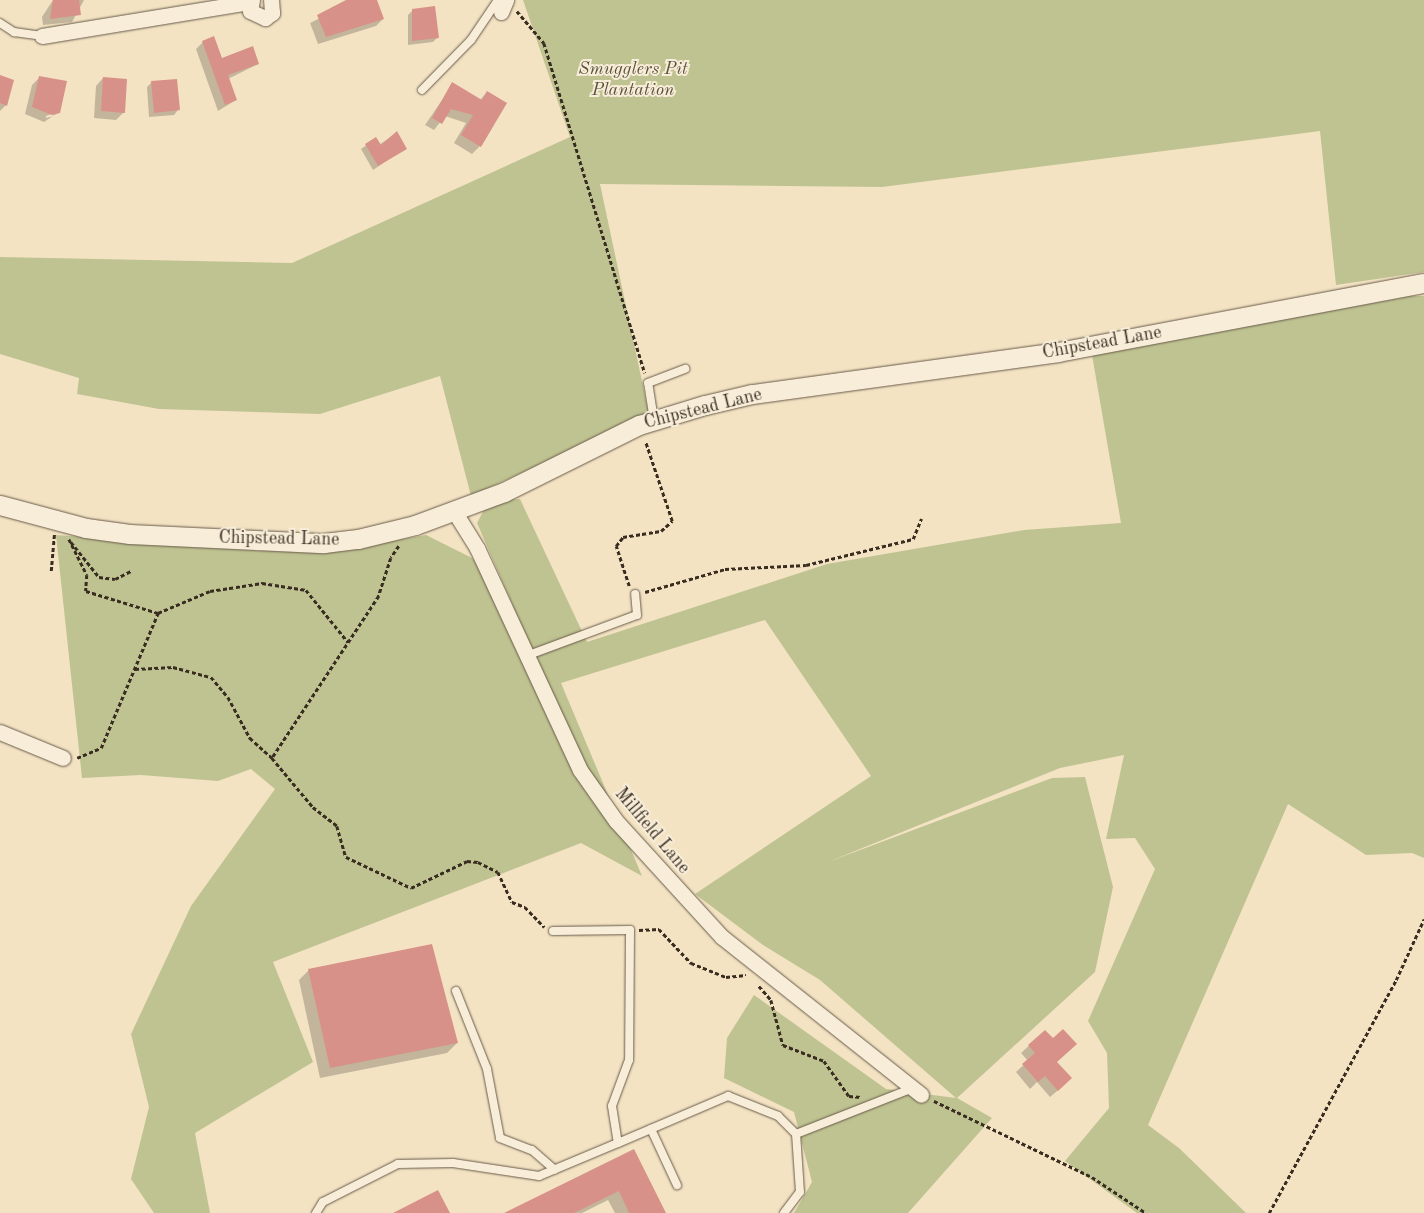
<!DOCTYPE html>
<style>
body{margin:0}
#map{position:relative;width:1424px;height:1213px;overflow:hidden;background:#f3e3c3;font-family:"Old Standard TT",serif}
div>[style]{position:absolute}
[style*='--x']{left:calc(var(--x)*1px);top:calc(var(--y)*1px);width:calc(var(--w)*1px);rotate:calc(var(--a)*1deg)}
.green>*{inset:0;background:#bfc391}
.shadow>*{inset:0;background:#0003}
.building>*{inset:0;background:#d89188}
.path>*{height:2.5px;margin-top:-1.25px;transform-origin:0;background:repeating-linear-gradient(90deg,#392d21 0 4px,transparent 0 6.5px)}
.roads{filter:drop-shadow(0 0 1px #685a4a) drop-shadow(0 0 1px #685a4a)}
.service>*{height:8px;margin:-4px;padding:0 4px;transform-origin:4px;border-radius:4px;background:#f7edd8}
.minor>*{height:15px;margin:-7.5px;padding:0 7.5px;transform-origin:7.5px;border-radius:7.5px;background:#f7edd8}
.tertiary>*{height:19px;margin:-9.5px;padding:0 9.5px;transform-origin:9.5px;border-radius:9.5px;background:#f7edd8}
span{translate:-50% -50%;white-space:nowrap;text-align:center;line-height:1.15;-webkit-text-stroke:4px #f7edd8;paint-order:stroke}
.park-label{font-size:18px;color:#5a523d;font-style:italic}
.street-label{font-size:18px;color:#392d21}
</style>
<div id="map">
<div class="green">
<i style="clip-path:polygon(523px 0,1424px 0,1424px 272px,1336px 285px,1320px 131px,882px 187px,600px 184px,649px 414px,471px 496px,440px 376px,320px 414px,159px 409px,77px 394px,79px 378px,0 354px,0 257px,292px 263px,570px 137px)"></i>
<i style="clip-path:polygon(1410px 296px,1424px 296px,1424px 858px,1412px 853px,1366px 855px,1288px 804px,1148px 1125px,1179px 1148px,1246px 1213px,1137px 1213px,1065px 1161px,1109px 1108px,1107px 1053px,1088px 1021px,1155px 869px,1135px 838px,1106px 839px,1124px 755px,1060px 768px,828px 862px,1052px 778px,1085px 777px,1113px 887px,1095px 972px,957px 1098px,992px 1118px,908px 1213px,794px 1213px,812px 1182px,794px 1112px,724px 1078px,727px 1038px,754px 995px,886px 1089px,956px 1098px,820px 980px,763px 945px,695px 894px,871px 776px,765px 620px,561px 683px,642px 876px,581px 843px,273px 962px,313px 1062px,195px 1133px,210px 1213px,154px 1213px,131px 1179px,149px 1107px,131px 1034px,191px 906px,275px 789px,251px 769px,218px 781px,141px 775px,82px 778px,56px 535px,262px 551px,262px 548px,337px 551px,426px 535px,472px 558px,513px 606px,477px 523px,485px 508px,502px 500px,520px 499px,587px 642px,827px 564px,1024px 530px,1121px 523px,1092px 355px)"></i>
</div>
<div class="shadow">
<i style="clip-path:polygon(84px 0,72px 22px,43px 25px,42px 17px,53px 0)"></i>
<i style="clip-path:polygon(356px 0,375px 0,383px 19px,376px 26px,318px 44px,310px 23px)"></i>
<i style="clip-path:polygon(413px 10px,437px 38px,433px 42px,408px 45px,408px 15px)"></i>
<i style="clip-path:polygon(203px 42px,221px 59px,258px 64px,228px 79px,236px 100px,218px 111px,196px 49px)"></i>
<i style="clip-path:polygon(0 77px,6px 105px,0 111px)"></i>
<i style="clip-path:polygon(evenodd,39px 78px,59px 112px,44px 122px,25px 114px,32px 85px,39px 78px,54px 113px,54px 116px,46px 118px,46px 116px,54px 113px)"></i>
<i style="clip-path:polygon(103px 78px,124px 112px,116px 120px,94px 118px,96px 86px)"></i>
<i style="clip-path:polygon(152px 82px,178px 110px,174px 115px,149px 117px,147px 87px)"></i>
<i style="clip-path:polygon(453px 84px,480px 100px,487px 92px,480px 146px,472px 154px,454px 143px,466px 123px,445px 116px,434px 130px,425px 125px)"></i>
<i style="clip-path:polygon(396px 133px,406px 148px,373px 170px,361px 149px,375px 139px,379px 145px)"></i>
<i style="clip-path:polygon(309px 970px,457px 1043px,447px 1053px,320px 1078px,299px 980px)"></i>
<i style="clip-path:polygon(1045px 1031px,1063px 1086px,1050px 1097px,1037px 1082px,1030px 1089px,1016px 1072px,1028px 1061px,1021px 1053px)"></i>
<i style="clip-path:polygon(634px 1151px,665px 1213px,615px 1213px,608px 1200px,582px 1213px,507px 1213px)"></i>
</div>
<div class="building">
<i style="clip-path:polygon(53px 0,79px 0,81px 15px,50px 19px)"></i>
<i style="clip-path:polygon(346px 0,377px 0,384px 19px,326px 37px,317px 15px)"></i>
<i style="clip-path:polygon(435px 6px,439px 38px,412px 41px,412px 9px)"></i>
<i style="clip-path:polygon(214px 36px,222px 58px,253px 46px,259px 64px,228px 75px,237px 100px,225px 105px,202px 41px)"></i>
<i style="clip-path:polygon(0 75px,14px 80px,7px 106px,0 103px)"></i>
<i style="clip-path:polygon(39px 76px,67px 81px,60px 113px,52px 115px,32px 107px)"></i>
<i style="clip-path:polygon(103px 77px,127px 79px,125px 113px,101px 111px)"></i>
<i style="clip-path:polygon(177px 79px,180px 110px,154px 113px,151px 81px)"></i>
<i style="clip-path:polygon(452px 82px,482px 100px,487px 91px,507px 103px,481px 147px,461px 135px,473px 115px,451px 109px,442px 124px,432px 118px)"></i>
<i style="clip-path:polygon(397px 131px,407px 149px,378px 166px,365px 144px,376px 137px,381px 145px)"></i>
<i style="clip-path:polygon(432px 944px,458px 1043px,330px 1068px,308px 969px)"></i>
<i style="clip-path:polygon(1063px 1029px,1077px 1044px,1057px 1062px,1072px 1078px,1058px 1091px,1045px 1076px,1038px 1082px,1022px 1064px,1035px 1053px,1028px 1045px,1045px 1030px,1053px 1038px)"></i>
<i style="clip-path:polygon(634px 1149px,666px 1213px,629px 1213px,619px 1191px,574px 1213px,504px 1213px)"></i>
<i style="clip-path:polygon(438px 1190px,450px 1213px,393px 1213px)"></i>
</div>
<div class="path">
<i style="--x:517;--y:11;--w:42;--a:49.8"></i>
<i style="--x:544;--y:43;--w:345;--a:73"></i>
<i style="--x:69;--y:539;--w:40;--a:63.4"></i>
<i style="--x:87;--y:575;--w:16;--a:94"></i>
<i style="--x:86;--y:591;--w:75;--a:17"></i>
<i style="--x:71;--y:542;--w:45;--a:51.3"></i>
<i style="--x:99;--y:577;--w:16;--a:7"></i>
<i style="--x:115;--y:579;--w:18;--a:-27"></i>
<i style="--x:399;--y:546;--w:14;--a:124"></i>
<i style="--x:391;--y:558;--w:40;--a:108"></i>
<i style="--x:379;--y:596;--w:194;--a:123.4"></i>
<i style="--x:272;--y:758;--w:64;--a:50.1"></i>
<i style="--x:313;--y:807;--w:31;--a:38"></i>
<i style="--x:337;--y:826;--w:32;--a:74"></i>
<i style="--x:346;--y:857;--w:72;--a:25.5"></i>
<i style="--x:411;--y:888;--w:62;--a:-25.7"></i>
<i style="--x:467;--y:861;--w:11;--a:5"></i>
<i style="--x:478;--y:862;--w:22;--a:27"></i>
<i style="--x:498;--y:872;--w:33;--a:65"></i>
<i style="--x:512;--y:902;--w:14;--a:21"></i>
<i style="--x:525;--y:907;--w:28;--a:46"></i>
<i style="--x:51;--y:571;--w:37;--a:-85"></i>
<i style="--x:629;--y:586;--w:42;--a:-108"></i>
<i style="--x:616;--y:546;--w:11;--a:-52"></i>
<i style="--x:623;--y:537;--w:38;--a:-9"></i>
<i style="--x:661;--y:531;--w:15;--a:-42"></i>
<i style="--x:672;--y:521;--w:84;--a:-108.6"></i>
<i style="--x:645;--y:592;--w:83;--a:-16"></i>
<i style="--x:725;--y:569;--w:81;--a:-2.8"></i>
<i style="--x:806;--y:565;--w:110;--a:-13.7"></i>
<i style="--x:913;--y:539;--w:22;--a:-68"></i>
<i style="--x:135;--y:669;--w:38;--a:-3"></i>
<i style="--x:173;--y:667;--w:39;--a:15"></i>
<i style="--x:211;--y:677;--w:26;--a:50"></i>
<i style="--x:228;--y:697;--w:47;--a:61.8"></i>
<i style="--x:250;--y:738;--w:30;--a:42"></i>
<i style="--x:77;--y:758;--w:26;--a:-23"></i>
<i style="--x:101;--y:748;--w:147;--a:-67.1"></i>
<i style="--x:158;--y:613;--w:56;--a:-22.9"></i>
<i style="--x:210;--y:591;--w:53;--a:-8.7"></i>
<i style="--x:262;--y:583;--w:45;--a:9"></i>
<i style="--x:306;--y:590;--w:67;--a:51.1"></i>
<i style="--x:639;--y:930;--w:20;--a:-3"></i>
<i style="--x:659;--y:929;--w:47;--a:46.7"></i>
<i style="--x:691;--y:963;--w:38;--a:22"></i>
<i style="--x:726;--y:977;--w:20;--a:-6"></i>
<i style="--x:759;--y:986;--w:18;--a:49"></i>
<i style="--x:771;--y:1000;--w:47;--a:75.1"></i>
<i style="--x:783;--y:1045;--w:44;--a:21.3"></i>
<i style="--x:824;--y:1061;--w:43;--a:54.5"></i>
<i style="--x:849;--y:1096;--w:12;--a:5"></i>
<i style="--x:934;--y:1101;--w:175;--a:25.7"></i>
<i style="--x:1092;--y:1177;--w:65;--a:33.7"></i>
<i style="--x:1269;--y:1213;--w:265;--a:-61.4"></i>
<i style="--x:1396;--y:980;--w:67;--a:-65.3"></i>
</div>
<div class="roads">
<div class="service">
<i style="--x:0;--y:23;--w:17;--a:33"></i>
<i style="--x:14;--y:32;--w:28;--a:8"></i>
<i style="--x:422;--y:90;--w:70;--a:-45.6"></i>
<i style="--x:471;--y:40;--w:48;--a:-56"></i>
<i style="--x:654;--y:420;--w:37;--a:-99"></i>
<i style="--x:648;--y:383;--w:40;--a:-21"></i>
<i style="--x:526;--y:656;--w:118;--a:-20.3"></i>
<i style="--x:637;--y:615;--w:21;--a:-95"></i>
<i style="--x:553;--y:931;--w:77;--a:-0.7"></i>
<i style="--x:630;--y:930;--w:130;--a:90.4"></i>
<i style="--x:629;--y:1060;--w:49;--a:110.3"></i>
<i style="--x:612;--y:1106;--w:37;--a:81"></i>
<i style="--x:618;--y:1143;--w:120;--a:-23.1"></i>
<i style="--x:728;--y:1096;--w:54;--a:21.8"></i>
<i style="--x:778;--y:1116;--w:25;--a:45"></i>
<i style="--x:796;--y:1134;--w:123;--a:-21.5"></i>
<i style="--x:456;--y:991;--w:84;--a:68.3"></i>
<i style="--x:487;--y:1069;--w:70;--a:79.3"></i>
<i style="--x:500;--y:1138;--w:34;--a:21"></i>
<i style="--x:532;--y:1150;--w:30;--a:41"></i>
<i style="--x:651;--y:1129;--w:62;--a:65.1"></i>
<i style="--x:316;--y:1213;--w:13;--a:-58"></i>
<i style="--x:323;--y:1202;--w:84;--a:-26.9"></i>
<i style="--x:398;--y:1164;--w:55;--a:-1"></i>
<i style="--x:453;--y:1163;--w:87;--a:8.6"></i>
<i style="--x:539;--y:1176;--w:86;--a:-22.7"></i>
<i style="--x:784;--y:1213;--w:26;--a:-53"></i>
<i style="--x:800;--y:1192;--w:58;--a:-93.9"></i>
</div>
<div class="minor">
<i style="--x:252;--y:0;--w:11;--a:100"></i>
<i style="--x:250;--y:11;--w:17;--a:25"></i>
<i style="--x:265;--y:18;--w:9;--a:-36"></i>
<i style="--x:272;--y:13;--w:13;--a:-94"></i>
<i style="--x:501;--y:12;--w:13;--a:-67"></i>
<i style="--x:42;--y:36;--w:211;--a:-9.3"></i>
<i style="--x:454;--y:511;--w:44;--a:58.1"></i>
<i style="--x:477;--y:548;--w:245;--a:65.1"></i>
<i style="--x:580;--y:770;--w:62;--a:54.8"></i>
<i style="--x:616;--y:821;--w:157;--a:47.6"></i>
<i style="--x:722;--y:937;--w:254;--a:38.4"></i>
<i style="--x:0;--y:732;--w:68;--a:22.4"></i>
</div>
<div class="tertiary">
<i style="--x:0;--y:505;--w:89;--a:15"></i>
<i style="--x:86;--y:528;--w:44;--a:7.8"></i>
<i style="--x:130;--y:534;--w:194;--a:2.7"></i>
<i style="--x:324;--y:543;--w:34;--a:-7"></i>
<i style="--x:358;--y:539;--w:59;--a:-13.8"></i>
<i style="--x:415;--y:525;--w:95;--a:-20.3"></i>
<i style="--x:504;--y:492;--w:151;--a:-26.4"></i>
<i style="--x:639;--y:425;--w:69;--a:-16.9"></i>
<i style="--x:705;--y:405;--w:48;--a:-13.2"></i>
<i style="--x:752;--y:394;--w:309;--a:-7.8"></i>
<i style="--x:1058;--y:352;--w:372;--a:-10.7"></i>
</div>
</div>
<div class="park-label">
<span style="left:633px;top:80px">Smugglers Pit<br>Plantation</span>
</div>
<div class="street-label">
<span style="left:1102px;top:343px;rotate:-10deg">Chipstead Lane</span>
<span style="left:703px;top:409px;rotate:-14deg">Chipstead Lane</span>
<span style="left:279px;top:539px;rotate:1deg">Chipstead Lane</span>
<span style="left:652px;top:831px;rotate:50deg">Millfield Lane</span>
</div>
</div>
